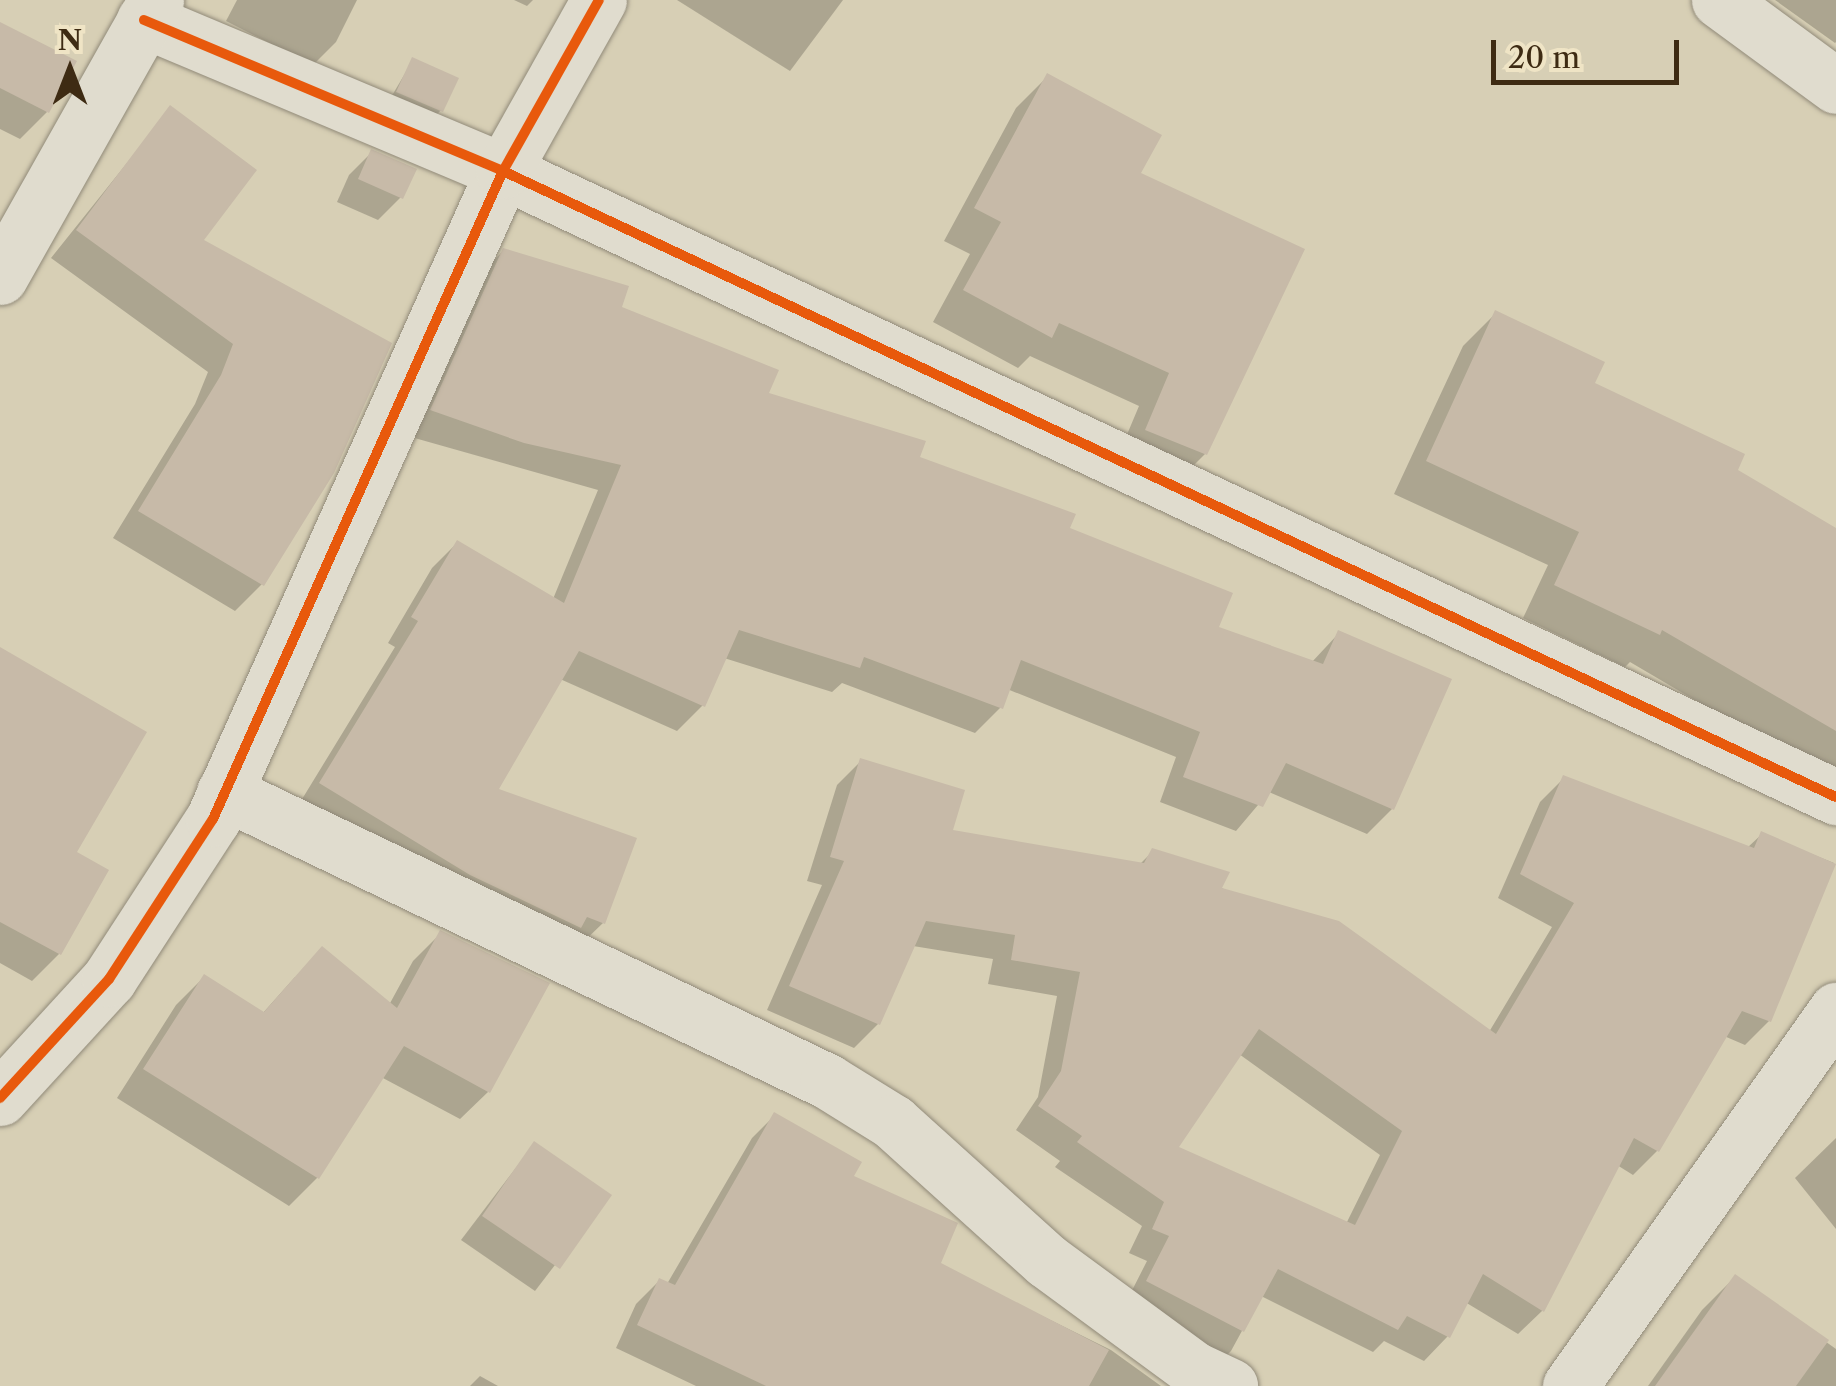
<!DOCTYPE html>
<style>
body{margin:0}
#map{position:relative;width:1836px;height:1386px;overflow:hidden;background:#d7cfb5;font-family:"Libre Caslon Text",serif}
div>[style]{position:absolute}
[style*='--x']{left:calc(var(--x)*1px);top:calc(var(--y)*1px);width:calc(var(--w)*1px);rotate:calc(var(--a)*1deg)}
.shadow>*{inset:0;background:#0003}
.building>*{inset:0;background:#c7baa8}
.roads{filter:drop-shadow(0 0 2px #918a79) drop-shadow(0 0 2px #918a79)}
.minor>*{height:55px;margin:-27.5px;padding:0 27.5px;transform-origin:27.5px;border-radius:27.5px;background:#e0dcce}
.cycleway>*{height:10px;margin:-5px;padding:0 5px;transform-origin:5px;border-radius:5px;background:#e8590c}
span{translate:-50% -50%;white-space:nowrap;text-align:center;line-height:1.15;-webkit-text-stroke:10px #efe4c5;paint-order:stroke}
.north{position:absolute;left:20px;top:20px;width:100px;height:100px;-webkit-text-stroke:8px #efe4c5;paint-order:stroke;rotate:0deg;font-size:28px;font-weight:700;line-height:40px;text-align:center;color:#3e2b13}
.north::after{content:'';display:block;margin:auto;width:35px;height:45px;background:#3e2b13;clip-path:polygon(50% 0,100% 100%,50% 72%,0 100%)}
.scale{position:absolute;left:1491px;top:40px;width:188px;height:45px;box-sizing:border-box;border:5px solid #3e2b13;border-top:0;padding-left:12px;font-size:30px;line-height:35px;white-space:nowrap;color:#3e2b13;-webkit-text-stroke:8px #efe4c5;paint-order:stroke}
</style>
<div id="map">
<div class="shadow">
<i style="clip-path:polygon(237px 0,357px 0,336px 42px,313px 65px,226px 21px)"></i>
<i style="clip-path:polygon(514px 0,533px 0,527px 6px)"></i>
<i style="clip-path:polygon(677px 0,843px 0,790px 71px)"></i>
<i style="clip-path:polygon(1775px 0,1836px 0,1836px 42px,1835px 43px)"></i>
<i style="clip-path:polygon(0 25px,47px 112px,20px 139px,0 129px)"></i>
<i style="clip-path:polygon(413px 60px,441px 110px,430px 122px,387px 104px)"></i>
<i style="clip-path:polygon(1048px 76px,1138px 174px,1205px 454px,1173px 486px,1115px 463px,1139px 406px,1030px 356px,1018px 368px,933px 322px,970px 254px,944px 241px,1016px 108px)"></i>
<i style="clip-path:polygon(171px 108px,200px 240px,389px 344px,262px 584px,235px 611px,113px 538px,195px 404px,208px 372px,51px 258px)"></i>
<i style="clip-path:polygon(372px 152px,401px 197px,378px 220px,337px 202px,349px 175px)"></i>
<i style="clip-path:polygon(504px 250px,766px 395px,1067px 529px,1216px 629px,1311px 663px,1339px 633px,1392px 809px,1367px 834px,1269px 792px,1236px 831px,1160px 802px,1176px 757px,1007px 689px,1000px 708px,975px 733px,842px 683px,832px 692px,724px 658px,703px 705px,677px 731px,560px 679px,496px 790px,603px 923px,577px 948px,296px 809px,395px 647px,388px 643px,432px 568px,457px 543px,553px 599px,598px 490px,411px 437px,478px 276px)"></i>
<i style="clip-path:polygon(1496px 313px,1592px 384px,1836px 531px,1836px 769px,1827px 778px,1630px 662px,1625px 667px,1523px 618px,1548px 565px,1394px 494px,1463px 346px)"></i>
<i style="clip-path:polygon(0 649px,59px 954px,32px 981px,0 963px)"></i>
<i style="clip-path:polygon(evenodd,861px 761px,950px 832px,1139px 865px,1153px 851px,1489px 1032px,1552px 927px,1498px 898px,1540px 802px,1564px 778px,1747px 848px,1762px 834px,1834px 863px,1769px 1021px,1745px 1045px,1724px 1036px,1657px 1151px,1633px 1175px,1617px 1165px,1542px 1311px,1518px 1334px,1465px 1302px,1447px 1337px,1424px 1361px,1384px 1341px,1373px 1352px,1261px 1296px,1231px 1351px,1207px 1375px,1119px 1316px,1147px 1261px,1129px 1253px,1142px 1226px,1055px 1167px,1060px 1161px,1016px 1130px,1038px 1097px,1057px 996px,988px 984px,993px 959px,913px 946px,878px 1024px,854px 1048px,767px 1010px,822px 885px,807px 881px,837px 785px,861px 761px,1239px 1054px,1380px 1155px,1346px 1224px,1175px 1148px,1239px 1054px)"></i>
<i style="clip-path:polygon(441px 933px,488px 1092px,460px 1119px,381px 1077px,317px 1178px,289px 1206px,117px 1098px,176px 1005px,204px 977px,262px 1014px,295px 977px,389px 1005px,413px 961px)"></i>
<i style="clip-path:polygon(775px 1115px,851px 1177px,937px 1264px,1111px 1350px,1161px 1386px,696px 1386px,616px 1348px,636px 1304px,659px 1281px,667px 1284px,752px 1138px)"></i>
<i style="clip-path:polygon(1836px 1138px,1836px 1229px,1795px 1178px)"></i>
<i style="clip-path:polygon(534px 1144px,608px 1196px,535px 1291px,461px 1240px)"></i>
<i style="clip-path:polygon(1735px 1277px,1836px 1349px,1836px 1386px,1648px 1386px,1702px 1310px)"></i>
<i style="clip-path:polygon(480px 1376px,498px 1386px,470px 1386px)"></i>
</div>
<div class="building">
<i style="clip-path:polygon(0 22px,77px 61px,49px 113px,0 88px)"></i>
<i style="clip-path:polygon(412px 57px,459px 78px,443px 112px,396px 92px)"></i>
<i style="clip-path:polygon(1047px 73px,1162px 135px,1141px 173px,1305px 249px,1207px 455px,1145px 430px,1169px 373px,1059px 323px,1052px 338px,963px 290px,1001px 222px,974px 208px)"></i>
<i style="clip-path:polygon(170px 105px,257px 170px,204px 240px,392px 343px,334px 473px,264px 586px,138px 511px,221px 375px,233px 344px,76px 230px)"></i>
<i style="clip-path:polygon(371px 149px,417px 169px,403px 199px,358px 179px)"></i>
<i style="clip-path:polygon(503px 248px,629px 286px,622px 307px,779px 370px,769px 393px,926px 441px,920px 457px,1076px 514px,1070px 528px,1233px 593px,1219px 627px,1323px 664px,1338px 630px,1452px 679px,1394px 810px,1286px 763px,1263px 807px,1183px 777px,1200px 732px,1021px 660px,1003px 709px,864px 657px,860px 668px,739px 630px,705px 707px,579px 651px,499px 789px,637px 838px,605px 924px,587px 917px,581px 928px,470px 875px,319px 783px,418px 621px,411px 617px,457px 540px,564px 603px,621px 465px,524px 443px,430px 410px)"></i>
<i style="clip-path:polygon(1495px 310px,1605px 362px,1595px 383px,1745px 454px,1738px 470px,1836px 528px,1836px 731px,1662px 630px,1660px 635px,1554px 585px,1579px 532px,1426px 461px)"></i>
<i style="clip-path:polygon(0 647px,147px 732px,77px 852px,109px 870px,61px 955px,0 922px)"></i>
<i style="clip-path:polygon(evenodd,860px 758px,965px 790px,953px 830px,1144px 863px,1152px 848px,1230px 872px,1222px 888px,1339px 921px,1496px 1034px,1574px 903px,1520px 874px,1563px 775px,1754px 848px,1761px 831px,1836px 864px,1771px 1022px,1742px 1011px,1659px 1152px,1634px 1138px,1544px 1312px,1483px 1274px,1450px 1338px,1407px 1316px,1398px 1330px,1278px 1269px,1244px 1332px,1146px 1281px,1169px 1236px,1152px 1229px,1164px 1202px,1077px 1142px,1082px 1136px,1038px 1106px,1061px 1071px,1080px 972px,1011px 960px,1015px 935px,926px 921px,880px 1025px,789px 986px,844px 861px,830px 857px,860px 758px,1259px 1029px,1402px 1131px,1355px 1225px,1179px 1147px,1259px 1029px)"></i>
<i style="clip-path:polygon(440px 930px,550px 983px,490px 1093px,404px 1046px,319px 1179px,143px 1069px,204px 974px,264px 1012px,322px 946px,397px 1008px)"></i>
<i style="clip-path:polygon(774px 1112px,862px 1162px,854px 1176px,958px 1223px,941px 1263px,1109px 1350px,1089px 1386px,766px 1386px,637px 1325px,659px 1278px,675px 1285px)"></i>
<i style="clip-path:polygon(534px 1141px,612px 1195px,560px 1269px,482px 1216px)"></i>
<i style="clip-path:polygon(1735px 1274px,1829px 1340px,1796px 1386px,1655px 1386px)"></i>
</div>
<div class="roads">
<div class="minor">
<i style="--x:1719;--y:0;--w:145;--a:36.3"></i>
<i style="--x:144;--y:20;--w:389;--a:22.8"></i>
<i style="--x:503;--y:171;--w:1473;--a:25.16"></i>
<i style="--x:0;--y:277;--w:318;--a:-60.6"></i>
<i style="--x:224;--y:792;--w:669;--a:25.61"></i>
<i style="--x:827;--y:1081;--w:78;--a:31.8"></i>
<i style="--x:893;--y:1122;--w:207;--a:42.1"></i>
<i style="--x:1047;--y:1261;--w:182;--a:36.3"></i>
<i style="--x:1194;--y:1369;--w:40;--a:25"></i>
<i style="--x:0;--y:1098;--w:161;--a:-47.5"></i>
<i style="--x:109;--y:979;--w:191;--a:-57"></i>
<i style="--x:213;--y:819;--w:710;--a:-65.89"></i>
<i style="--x:503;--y:171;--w:196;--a:-60.7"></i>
<i style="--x:1570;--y:1386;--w:461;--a:-54.7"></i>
</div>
</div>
<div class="cycleway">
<i style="--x:144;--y:20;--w:389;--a:22.8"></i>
<i style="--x:503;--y:171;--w:1473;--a:25.16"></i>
<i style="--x:0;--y:1098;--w:161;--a:-47.5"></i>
<i style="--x:109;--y:979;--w:191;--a:-57"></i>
<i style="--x:213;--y:819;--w:710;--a:-65.89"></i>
<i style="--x:503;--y:171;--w:196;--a:-60.7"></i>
</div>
<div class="north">N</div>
<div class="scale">20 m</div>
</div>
